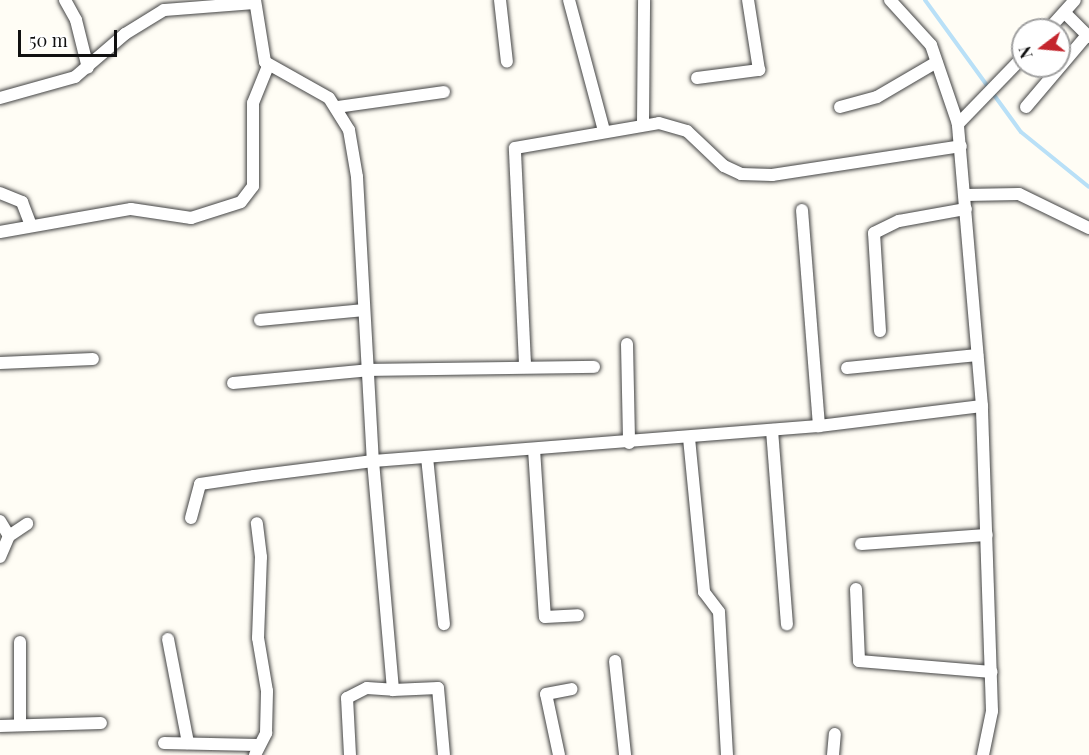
<!DOCTYPE html>
<style>
body{margin:0}
#map{position:relative;width:1089px;height:755px;overflow:hidden;background:#fffdf5;font-family:"Playfair Display",serif}
div>[style]{position:absolute}
[style*='--x']{left:calc(var(--x)*1px);top:calc(var(--y)*1px);width:calc(var(--w)*1px);rotate:calc(var(--a)*1deg)}
.stream>*{height:4px;margin:-2px;padding:0 2px;transform-origin:2px;border-radius:2px;background:#b9e0f7}
.roads{filter:drop-shadow(0 0 2px #444) drop-shadow(0 0 2px #444)}
.street>*{height:12px;margin:-6px;padding:0 6px;transform-origin:6px;border-radius:6px;background:#fff}
span{translate:-50% -50%;white-space:nowrap;text-align:center;line-height:1.15;-webkit-text-stroke:6px #fff;paint-order:stroke}
.north{position:absolute;left:1011px;top:18px;width:60px;height:60px;box-sizing:border-box;background:#fff;border:2px solid #a0a0a0;border-radius:50%;rotate:254deg;font-size:16px;font-weight:700;line-height:24px;text-align:center;color:#111}
.north::after{content:'';display:block;margin:auto;width:21px;height:27px;background:#c4262e;clip-path:polygon(50% 0,100% 100%,50% 72%,0 100%)}
.scale{position:absolute;left:18px;top:30px;width:99px;height:27px;box-sizing:border-box;border:3px solid #111;border-top:0;padding-left:8px;font-size:18px;line-height:21px;white-space:nowrap;color:#111;-webkit-text-stroke:4px #fff;paint-order:stroke}
</style>
<div id="map">
<div class="stream">
<i style="--x:925;--y:0;--w:163;--a:54"></i>
<i style="--x:1021;--y:132;--w:87;--a:39"></i>
</div>
<div class="roads">
<div class="street">
<i style="--x:65;--y:0;--w:23;--a:61"></i>
<i style="--x:76;--y:20;--w:49;--a:76"></i>
<i style="--x:255;--y:0;--w:63;--a:80.8"></i>
<i style="--x:265;--y:62;--w:73;--a:29.4"></i>
<i style="--x:329;--y:98;--w:38;--a:58"></i>
<i style="--x:349;--y:130;--w:48;--a:80.3"></i>
<i style="--x:357;--y:177;--w:284;--a:86.8"></i>
<i style="--x:373;--y:461;--w:230;--a:85"></i>
<i style="--x:393;--y:690;--w:45;--a:-2.5"></i>
<i style="--x:438;--y:688;--w:67;--a:84.9"></i>
<i style="--x:500;--y:0;--w:62;--a:83.6"></i>
<i style="--x:569;--y:0;--w:136;--a:75"></i>
<i style="--x:890;--y:0;--w:61;--a:47.7"></i>
<i style="--x:931;--y:45;--w:83;--a:71.1"></i>
<i style="--x:1065;--y:13;--w:34;--a:45"></i>
<i style="--x:1048;--y:30;--w:40;--a:-48"></i>
<i style="--x:697;--y:78;--w:63;--a:-7.4"></i>
<i style="--x:759;--y:70;--w:71;--a:-98.9"></i>
<i style="--x:0;--y:98;--w:78;--a:-15.6"></i>
<i style="--x:75;--y:77;--w:66;--a:-40.7"></i>
<i style="--x:125;--y:34;--w:46;--a:-31.6"></i>
<i style="--x:164;--y:10;--w:91;--a:-4.4"></i>
<i style="--x:337;--y:107;--w:108;--a:-8"></i>
<i style="--x:840;--y:107;--w:38;--a:-15"></i>
<i style="--x:877;--y:97;--w:69;--a:-30.3"></i>
<i style="--x:1026;--y:107;--w:94;--a:-49.7"></i>
<i style="--x:643;--y:123;--w:123;--a:-89.5"></i>
<i style="--x:0;--y:193;--w:24;--a:22"></i>
<i style="--x:22;--y:202;--w:25;--a:69"></i>
<i style="--x:965;--y:195;--w:54;--a:-1.1"></i>
<i style="--x:1019;--y:194;--w:78;--a:25.9"></i>
<i style="--x:802;--y:210;--w:217;--a:85.5"></i>
<i style="--x:0;--y:232;--w:133;--a:-10"></i>
<i style="--x:131;--y:209;--w:61;--a:8.5"></i>
<i style="--x:191;--y:218;--w:52;--a:-17.7"></i>
<i style="--x:241;--y:202;--w:20;--a:-53"></i>
<i style="--x:253;--y:186;--w:83;--a:-90"></i>
<i style="--x:253;--y:103;--w:40;--a:-68"></i>
<i style="--x:260;--y:320;--w:104;--a:-5.5"></i>
<i style="--x:880;--y:331;--w:98;--a:-93.5"></i>
<i style="--x:874;--y:233;--w:28;--a:-26"></i>
<i style="--x:899;--y:221;--w:68;--a:-10.2"></i>
<i style="--x:627;--y:344;--w:99;--a:88.8"></i>
<i style="--x:0;--y:363;--w:93;--a:-2.5"></i>
<i style="--x:525;--y:364;--w:216;--a:-92.7"></i>
<i style="--x:515;--y:148;--w:146;--a:-9.8"></i>
<i style="--x:659;--y:123;--w:29;--a:16"></i>
<i style="--x:687;--y:131;--w:51;--a:43.4"></i>
<i style="--x:724;--y:166;--w:19;--a:25"></i>
<i style="--x:741;--y:174;--w:31;--a:2"></i>
<i style="--x:772;--y:175;--w:191;--a:-8.7"></i>
<i style="--x:847;--y:368;--w:131;--a:-5.7"></i>
<i style="--x:233;--y:383;--w:138;--a:-5.4"></i>
<i style="--x:370;--y:370;--w:224;--a:-0.8"></i>
<i style="--x:772;--y:430;--w:195;--a:85.6"></i>
<i style="--x:689;--y:438;--w:155;--a:84.4"></i>
<i style="--x:704;--y:592;--w:25;--a:53"></i>
<i style="--x:719;--y:612;--w:143;--a:86.8"></i>
<i style="--x:534;--y:449;--w:168;--a:86.3"></i>
<i style="--x:545;--y:617;--w:33;--a:-3"></i>
<i style="--x:427;--y:457;--w:168;--a:84.2"></i>
<i style="--x:191;--y:518;--w:35;--a:-75"></i>
<i style="--x:200;--y:484;--w:55;--a:-8.4"></i>
<i style="--x:254;--y:476;--w:120;--a:-7.2"></i>
<i style="--x:373;--y:461;--w:447;--a:-4.5"></i>
<i style="--x:819;--y:426;--w:164;--a:-7"></i>
<i style="--x:0;--y:521;--w:17;--a:59"></i>
<i style="--x:861;--y:544;--w:126;--a:-4.1"></i>
<i style="--x:0;--y:557;--w:23;--a:-67"></i>
<i style="--x:9;--y:536;--w:22;--a:-34"></i>
<i style="--x:856;--y:589;--w:72;--a:87.6"></i>
<i style="--x:859;--y:661;--w:133;--a:4.7"></i>
<i style="--x:168;--y:639;--w:106;--a:79.1"></i>
<i style="--x:615;--y:661;--w:95;--a:83.9"></i>
<i style="--x:20;--y:725;--w:83;--a:-90"></i>
<i style="--x:0;--y:726;--w:101;--a:-1.7"></i>
<i style="--x:164;--y:743;--w:93;--a:1.2"></i>
<i style="--x:255;--y:755;--w:25;--a:-63"></i>
<i style="--x:266;--y:733;--w:42;--a:-88.6"></i>
<i style="--x:267;--y:691;--w:54;--a:-99.6"></i>
<i style="--x:258;--y:638;--w:81;--a:-87.9"></i>
<i style="--x:261;--y:557;--w:34;--a:-97"></i>
<i style="--x:350;--y:755;--w:57;--a:-93"></i>
<i style="--x:347;--y:698;--w:22;--a:-27"></i>
<i style="--x:367;--y:688;--w:26;--a:4"></i>
<i style="--x:559;--y:755;--w:62;--a:-102"></i>
<i style="--x:546;--y:694;--w:26;--a:-11"></i>
<i style="--x:833;--y:755;--w:21;--a:-85"></i>
<i style="--x:983;--y:755;--w:45;--a:-78.4"></i>
<i style="--x:992;--y:711;--w:305;--a:-91.9"></i>
<i style="--x:982;--y:406;--w:283;--a:-94.9"></i>
<i style="--x:958;--y:124;--w:93;--a:-45.9"></i>
</div>
</div>
<div class="north">N</div>
<div class="scale">50 m</div>
</div>
